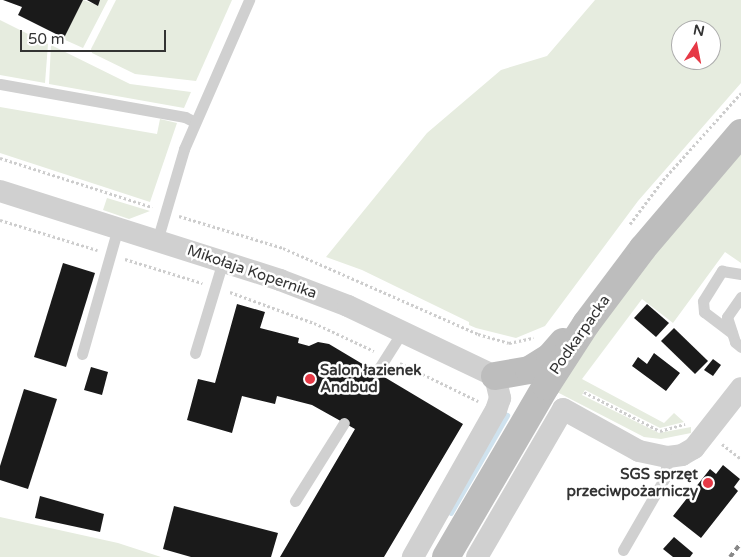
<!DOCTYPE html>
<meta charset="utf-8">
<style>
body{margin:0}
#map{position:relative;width:741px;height:557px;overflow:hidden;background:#fff;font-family:"Varela Round",sans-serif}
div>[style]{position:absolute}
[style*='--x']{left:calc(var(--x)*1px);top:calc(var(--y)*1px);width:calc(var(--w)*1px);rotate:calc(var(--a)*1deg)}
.green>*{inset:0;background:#e6ecdf}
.stream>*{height:5.5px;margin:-2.75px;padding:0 2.75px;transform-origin:2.75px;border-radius:2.75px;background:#cfe2ee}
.building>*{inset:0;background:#1a1a1a}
.path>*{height:3px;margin-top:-1.5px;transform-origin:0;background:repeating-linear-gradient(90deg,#cdcdcd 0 2.5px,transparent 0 5px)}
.lane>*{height:11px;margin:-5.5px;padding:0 5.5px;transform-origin:5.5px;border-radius:5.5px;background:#d0d0d0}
.street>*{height:22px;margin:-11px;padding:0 11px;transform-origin:11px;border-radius:11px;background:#d0d0d0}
.secondary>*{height:28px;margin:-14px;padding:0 14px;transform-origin:14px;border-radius:14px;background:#bdbdbd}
.rail>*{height:4px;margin-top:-2px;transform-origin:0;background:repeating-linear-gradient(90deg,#888 0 5px,transparent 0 9px)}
.dots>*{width:14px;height:14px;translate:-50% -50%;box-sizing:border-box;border:2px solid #fff;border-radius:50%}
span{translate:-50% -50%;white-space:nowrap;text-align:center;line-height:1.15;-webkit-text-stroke:5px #fff;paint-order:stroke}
.street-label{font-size:15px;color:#333}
.poi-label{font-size:15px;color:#333;font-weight:700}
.left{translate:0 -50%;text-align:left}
.right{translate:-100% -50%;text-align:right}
.north{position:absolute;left:671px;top:20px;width:50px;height:50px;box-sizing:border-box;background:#fff;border:1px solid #adadad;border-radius:50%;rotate:11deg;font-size:14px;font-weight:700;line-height:20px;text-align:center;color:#333}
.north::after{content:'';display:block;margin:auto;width:18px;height:22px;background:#e63946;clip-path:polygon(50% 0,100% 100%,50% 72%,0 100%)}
.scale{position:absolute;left:20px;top:30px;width:146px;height:22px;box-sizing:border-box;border:2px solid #333;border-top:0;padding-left:6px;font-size:15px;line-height:18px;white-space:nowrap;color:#333;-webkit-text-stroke:4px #fff;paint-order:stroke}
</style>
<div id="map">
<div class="green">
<i style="clip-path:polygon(83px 0,97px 5px,100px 0,108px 0,83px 48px,63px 39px)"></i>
<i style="clip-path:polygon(116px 0,232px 0,196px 81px,135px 74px,92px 53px,91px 49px)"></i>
<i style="clip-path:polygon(evenodd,595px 0,741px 0,741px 83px,638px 201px,545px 326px,516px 338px,476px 328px,469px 325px,469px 322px,362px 270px,326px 257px,427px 133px,501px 70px,547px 56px,595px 0,681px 30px,711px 30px,711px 60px,681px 60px,681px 30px)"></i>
<i style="clip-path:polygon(0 20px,48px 44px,45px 83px,0 75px)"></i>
<i style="clip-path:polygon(51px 45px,130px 84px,191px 92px,184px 108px,49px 84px)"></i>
<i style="clip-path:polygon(0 107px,157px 134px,160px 119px,177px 123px,150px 202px,0 153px)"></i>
<i style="clip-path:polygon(741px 146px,741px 263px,725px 252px,673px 323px,642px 299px,582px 379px,664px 423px,674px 413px,684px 422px,660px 428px,585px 390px,582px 395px,659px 433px,691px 427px,691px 433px,661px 439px,644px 437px,557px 392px,609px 311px)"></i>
<i style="clip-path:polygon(107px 198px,150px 211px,129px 219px,103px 210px)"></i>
<i style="clip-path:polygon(0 517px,118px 543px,161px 557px,0 557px)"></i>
</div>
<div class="stream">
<i style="--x:451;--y:513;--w:112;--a:-60"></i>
</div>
<div class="building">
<i style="clip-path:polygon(3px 0,83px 0,64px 38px,18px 15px,22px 7px)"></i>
<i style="clip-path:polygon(87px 0,100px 0,98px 6px)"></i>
<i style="clip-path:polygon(63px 263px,95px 273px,66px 367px,34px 357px)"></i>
<i style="clip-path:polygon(237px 304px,265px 312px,260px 328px,299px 338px,298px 343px,309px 346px,318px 342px,329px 344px,463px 424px,384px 557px,280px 557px,355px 429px,312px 405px,277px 396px,275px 404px,242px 396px,232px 433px,187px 420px,198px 379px,215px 383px)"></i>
<i style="clip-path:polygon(647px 304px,669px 323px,656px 337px,634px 318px)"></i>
<i style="clip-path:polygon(674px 328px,708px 361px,695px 374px,661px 341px)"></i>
<i style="clip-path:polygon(654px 353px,680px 373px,666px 391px,632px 366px,638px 357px,647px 364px)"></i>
<i style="clip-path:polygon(713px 359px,721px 365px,713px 376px,704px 370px)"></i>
<i style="clip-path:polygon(91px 367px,108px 372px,102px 395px,84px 390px)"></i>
<i style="clip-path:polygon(24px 389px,57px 399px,28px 489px,0 480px,0 466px)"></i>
<i style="clip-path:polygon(723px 465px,740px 479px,734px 487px,738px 491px,701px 538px,673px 516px,710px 469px,716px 474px)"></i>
<i style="clip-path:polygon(40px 496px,104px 514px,100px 532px,35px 518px)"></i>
<i style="clip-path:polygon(174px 506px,278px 533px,271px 557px,191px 557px,163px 549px)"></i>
<i style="clip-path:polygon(674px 537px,693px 553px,690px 557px,673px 557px,663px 549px)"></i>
</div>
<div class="path">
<i style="--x:0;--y:158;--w:160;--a:17.9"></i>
<i style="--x:179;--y:216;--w:109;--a:17.1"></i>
<i style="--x:283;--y:248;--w:213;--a:23.8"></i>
<i style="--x:478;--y:334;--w:32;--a:16"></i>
<i style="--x:509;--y:343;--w:25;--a:-12"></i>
<i style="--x:0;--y:220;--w:102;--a:17.2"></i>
<i style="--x:630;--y:224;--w:55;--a:-53.1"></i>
<i style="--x:663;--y:180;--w:117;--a:-48.1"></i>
<i style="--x:125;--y:259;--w:81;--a:17.3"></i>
<i style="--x:230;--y:292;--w:90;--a:20.3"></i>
<i style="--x:314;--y:323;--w:66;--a:25"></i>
<i style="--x:400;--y:363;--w:87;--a:26"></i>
<i style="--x:584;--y:392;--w:85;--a:27.2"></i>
<i style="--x:660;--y:431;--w:26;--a:-16"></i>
<i style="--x:722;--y:444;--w:24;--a:38"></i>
</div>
<div class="lane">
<i style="--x:0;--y:84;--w:188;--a:10.1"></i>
<i style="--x:185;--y:117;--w:11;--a:27"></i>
<i style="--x:157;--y:241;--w:96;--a:-73.6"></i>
<i style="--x:184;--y:149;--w:163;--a:-66.4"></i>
<i style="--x:741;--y:297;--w:24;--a:125"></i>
<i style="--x:727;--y:317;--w:26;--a:72"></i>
<i style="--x:735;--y:342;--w:8;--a:40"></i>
<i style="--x:732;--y:333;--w:35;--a:-143"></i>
<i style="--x:704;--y:312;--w:11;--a:-95"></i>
<i style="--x:703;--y:301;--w:36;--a:-58"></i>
<i style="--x:722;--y:271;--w:19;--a:9"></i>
<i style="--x:195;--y:353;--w:96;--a:-73.1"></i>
<i style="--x:82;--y:354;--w:131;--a:-74.1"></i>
<i style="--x:376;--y:373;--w:49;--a:-57.6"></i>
<i style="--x:295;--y:501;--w:92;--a:-57.9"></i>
<i style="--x:623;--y:550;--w:82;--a:-60"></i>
<i style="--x:664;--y:479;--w:22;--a:-80"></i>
</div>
<div class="street">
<i style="--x:0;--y:191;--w:294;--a:17.6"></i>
<i style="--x:280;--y:280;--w:73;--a:20.9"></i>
<i style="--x:348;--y:306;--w:163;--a:25.5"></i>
<i style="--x:495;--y:376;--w:23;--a:77"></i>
<i style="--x:500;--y:398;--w:13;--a:108"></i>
<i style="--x:496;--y:410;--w:169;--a:119.5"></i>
<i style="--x:477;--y:557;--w:171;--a:-59.8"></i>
<i style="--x:563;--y:409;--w:87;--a:28.9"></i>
<i style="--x:639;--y:451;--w:30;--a:12"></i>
<i style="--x:668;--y:457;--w:14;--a:-8"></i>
<i style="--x:682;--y:455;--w:14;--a:-30"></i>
<i style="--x:694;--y:448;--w:76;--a:-51.9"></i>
</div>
<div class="secondary">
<i style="--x:495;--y:376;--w:35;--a:-10"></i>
<i style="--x:529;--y:370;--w:25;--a:-32"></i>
<i style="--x:550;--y:357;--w:20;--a:-49"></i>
<i style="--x:446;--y:557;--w:198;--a:-59.7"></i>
<i style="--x:546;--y:386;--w:74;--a:-57.2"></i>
<i style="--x:586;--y:324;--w:95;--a:-53.1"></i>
<i style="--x:643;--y:248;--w:151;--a:-49.6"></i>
</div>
<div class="rail">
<i style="--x:730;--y:557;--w:18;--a:-52"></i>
</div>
<div class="dots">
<i style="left:310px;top:379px;background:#e63946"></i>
<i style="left:708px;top:483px;background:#e63946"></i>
</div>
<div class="street-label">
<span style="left:252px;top:272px;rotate:19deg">Mikołaja Kopernika</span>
<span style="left:580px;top:335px;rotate:-55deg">Podkarpacka</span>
</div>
<div class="poi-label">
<span class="left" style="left:320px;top:379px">Salon łazienek<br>Andbud</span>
<span class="right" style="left:698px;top:483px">SGS sprzęt<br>przeciwpożarniczy</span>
</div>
<div class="north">N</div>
<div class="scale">50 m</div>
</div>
